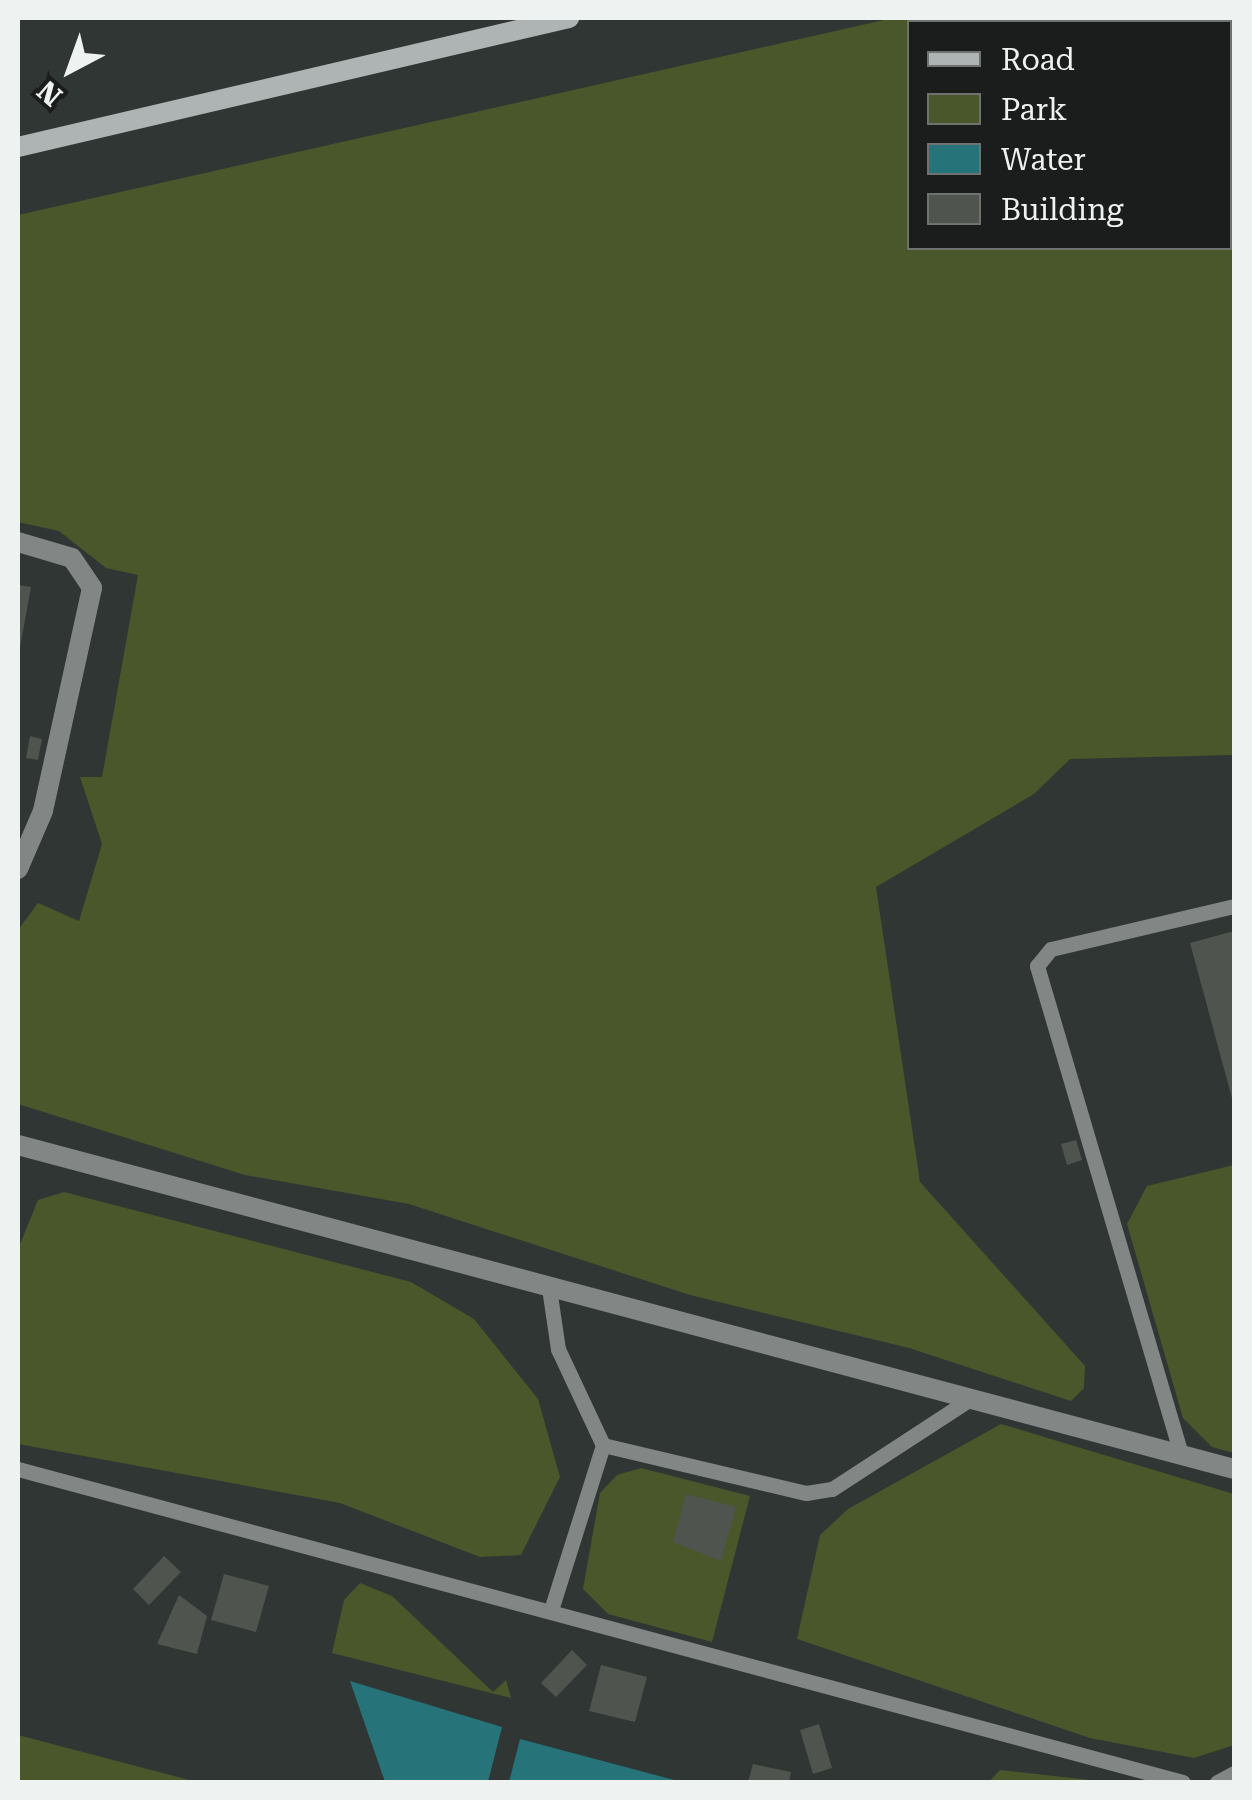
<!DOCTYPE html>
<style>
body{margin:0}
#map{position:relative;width:1252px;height:1800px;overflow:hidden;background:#303633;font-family:"Roboto Serif",serif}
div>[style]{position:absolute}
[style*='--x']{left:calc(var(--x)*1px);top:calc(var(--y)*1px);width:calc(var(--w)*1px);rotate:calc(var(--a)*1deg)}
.green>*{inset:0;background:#49572b}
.water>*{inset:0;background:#267379}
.building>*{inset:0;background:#4f544e}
.lane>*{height:15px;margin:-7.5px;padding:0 7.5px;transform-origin:7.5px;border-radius:7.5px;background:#828685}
.street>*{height:20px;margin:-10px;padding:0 10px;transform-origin:10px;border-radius:10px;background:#828685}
.secondary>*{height:20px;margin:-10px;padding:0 10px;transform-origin:10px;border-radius:10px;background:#aeb4b3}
span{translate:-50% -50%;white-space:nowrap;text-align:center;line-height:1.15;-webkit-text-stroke:10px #1a1d1b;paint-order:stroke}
.frame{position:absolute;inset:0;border:20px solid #eef2f0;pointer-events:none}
.legend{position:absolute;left:907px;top:20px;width:325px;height:230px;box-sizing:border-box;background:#1a1d1b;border:2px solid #6f7270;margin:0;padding:12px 18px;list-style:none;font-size:30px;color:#eef2f0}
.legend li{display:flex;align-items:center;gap:20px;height:50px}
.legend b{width:50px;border:2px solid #6f7270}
.north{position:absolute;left:20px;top:20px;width:100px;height:100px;-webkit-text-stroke:8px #1a1d1b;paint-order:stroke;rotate:221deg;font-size:28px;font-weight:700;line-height:40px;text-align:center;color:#eef2f0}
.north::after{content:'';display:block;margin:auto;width:35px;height:45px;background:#eef2f0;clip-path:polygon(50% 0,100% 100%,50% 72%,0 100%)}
</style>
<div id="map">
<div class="green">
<i style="clip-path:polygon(evenodd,893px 18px,1234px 18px,1234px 755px,1070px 759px,1034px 794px,876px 887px,920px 1182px,1085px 1366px,1084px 1388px,1071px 1401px,909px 1348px,690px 1295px,409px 1204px,245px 1175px,18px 1104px,18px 930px,38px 903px,79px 921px,102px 844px,80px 777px,102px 777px,138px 575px,106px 568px,59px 531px,18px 522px,18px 215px,893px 18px,1230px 22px,1230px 248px,910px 248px,910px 22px,1230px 22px)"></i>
<i style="clip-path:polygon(1234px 1165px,1234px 1453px,1212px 1447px,1183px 1418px,1127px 1224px,1147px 1186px)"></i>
<i style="clip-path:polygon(64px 1192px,411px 1282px,474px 1319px,538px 1399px,560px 1477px,521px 1555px,480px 1557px,340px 1503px,18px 1444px,18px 1249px,38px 1200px)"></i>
<i style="clip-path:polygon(1001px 1424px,1234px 1494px,1234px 1745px,1194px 1758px,1090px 1738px,797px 1639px,820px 1535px,848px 1509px)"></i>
<i style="clip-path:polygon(641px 1468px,750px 1496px,712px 1642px,608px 1614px,583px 1589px,600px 1493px,617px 1475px)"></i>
<i style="clip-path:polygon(360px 1583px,392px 1596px,493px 1692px,506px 1680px,511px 1698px,332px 1653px,344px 1600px)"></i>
<i style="clip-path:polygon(18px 1735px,197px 1782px,18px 1782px)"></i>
<i style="clip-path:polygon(1000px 1770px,1108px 1782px,989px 1782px)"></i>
</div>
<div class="water">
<i style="clip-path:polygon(350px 1681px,502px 1727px,488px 1782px,385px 1782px)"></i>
<i style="clip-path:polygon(520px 1739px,678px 1781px,677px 1782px,509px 1782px)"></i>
</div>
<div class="building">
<i style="clip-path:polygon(18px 585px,31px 587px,19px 653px,18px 653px)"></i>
<i style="clip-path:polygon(30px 736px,42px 739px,38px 760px,26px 758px)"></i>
<i style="clip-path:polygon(1234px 931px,1234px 1102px,1233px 1102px,1190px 943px)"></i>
<i style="clip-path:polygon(1076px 1140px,1082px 1160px,1067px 1165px,1061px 1144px)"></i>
<i style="clip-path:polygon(686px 1494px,736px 1507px,721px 1561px,673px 1542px)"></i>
<i style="clip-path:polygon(164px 1556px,181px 1572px,149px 1605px,133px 1589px)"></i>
<i style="clip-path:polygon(224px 1574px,269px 1586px,256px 1632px,211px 1620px)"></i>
<i style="clip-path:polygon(179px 1595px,207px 1616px,197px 1654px,157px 1644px)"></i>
<i style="clip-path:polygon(572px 1650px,587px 1665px,556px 1697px,541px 1683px)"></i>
<i style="clip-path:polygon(601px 1665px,647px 1677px,635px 1722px,589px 1711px)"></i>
<i style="clip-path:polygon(819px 1724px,832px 1768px,813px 1774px,800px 1730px)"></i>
<i style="clip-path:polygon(753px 1764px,791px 1772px,789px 1782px,748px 1782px)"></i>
</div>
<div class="lane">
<i style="--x:549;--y:1288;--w:62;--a:81.6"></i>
<i style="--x:558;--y:1349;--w:106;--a:64.9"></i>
<i style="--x:603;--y:1445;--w:209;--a:13.3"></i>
<i style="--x:806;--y:1493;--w:26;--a:-9"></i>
<i style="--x:832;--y:1489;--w:165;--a:-33.1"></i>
<i style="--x:1181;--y:1454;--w:509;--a:-106.44"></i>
<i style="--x:1037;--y:966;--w:22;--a:-51"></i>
<i style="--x:1051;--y:949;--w:188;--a:-13.2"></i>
<i style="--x:18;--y:1469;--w:1206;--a:15.04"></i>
<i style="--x:551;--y:1610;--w:173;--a:-72.5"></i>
<i style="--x:1217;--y:1782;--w:19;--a:-28"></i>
</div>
<div class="street">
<i style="--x:18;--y:542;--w:56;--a:16.5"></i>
<i style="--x:72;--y:558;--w:36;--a:56"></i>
<i style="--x:92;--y:588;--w:228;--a:102.4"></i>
<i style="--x:43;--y:811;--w:63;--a:113.3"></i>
<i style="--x:18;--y:1145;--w:1258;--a:14.92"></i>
</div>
<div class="secondary">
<i style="--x:18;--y:147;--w:566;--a:-13.18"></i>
</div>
<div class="frame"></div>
<ul class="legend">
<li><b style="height:12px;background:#aeb4b3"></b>Road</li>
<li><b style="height:28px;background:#49572b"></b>Park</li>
<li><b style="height:28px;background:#267379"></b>Water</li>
<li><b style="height:28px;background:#4f544e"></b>Building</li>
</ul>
<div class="north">N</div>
</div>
